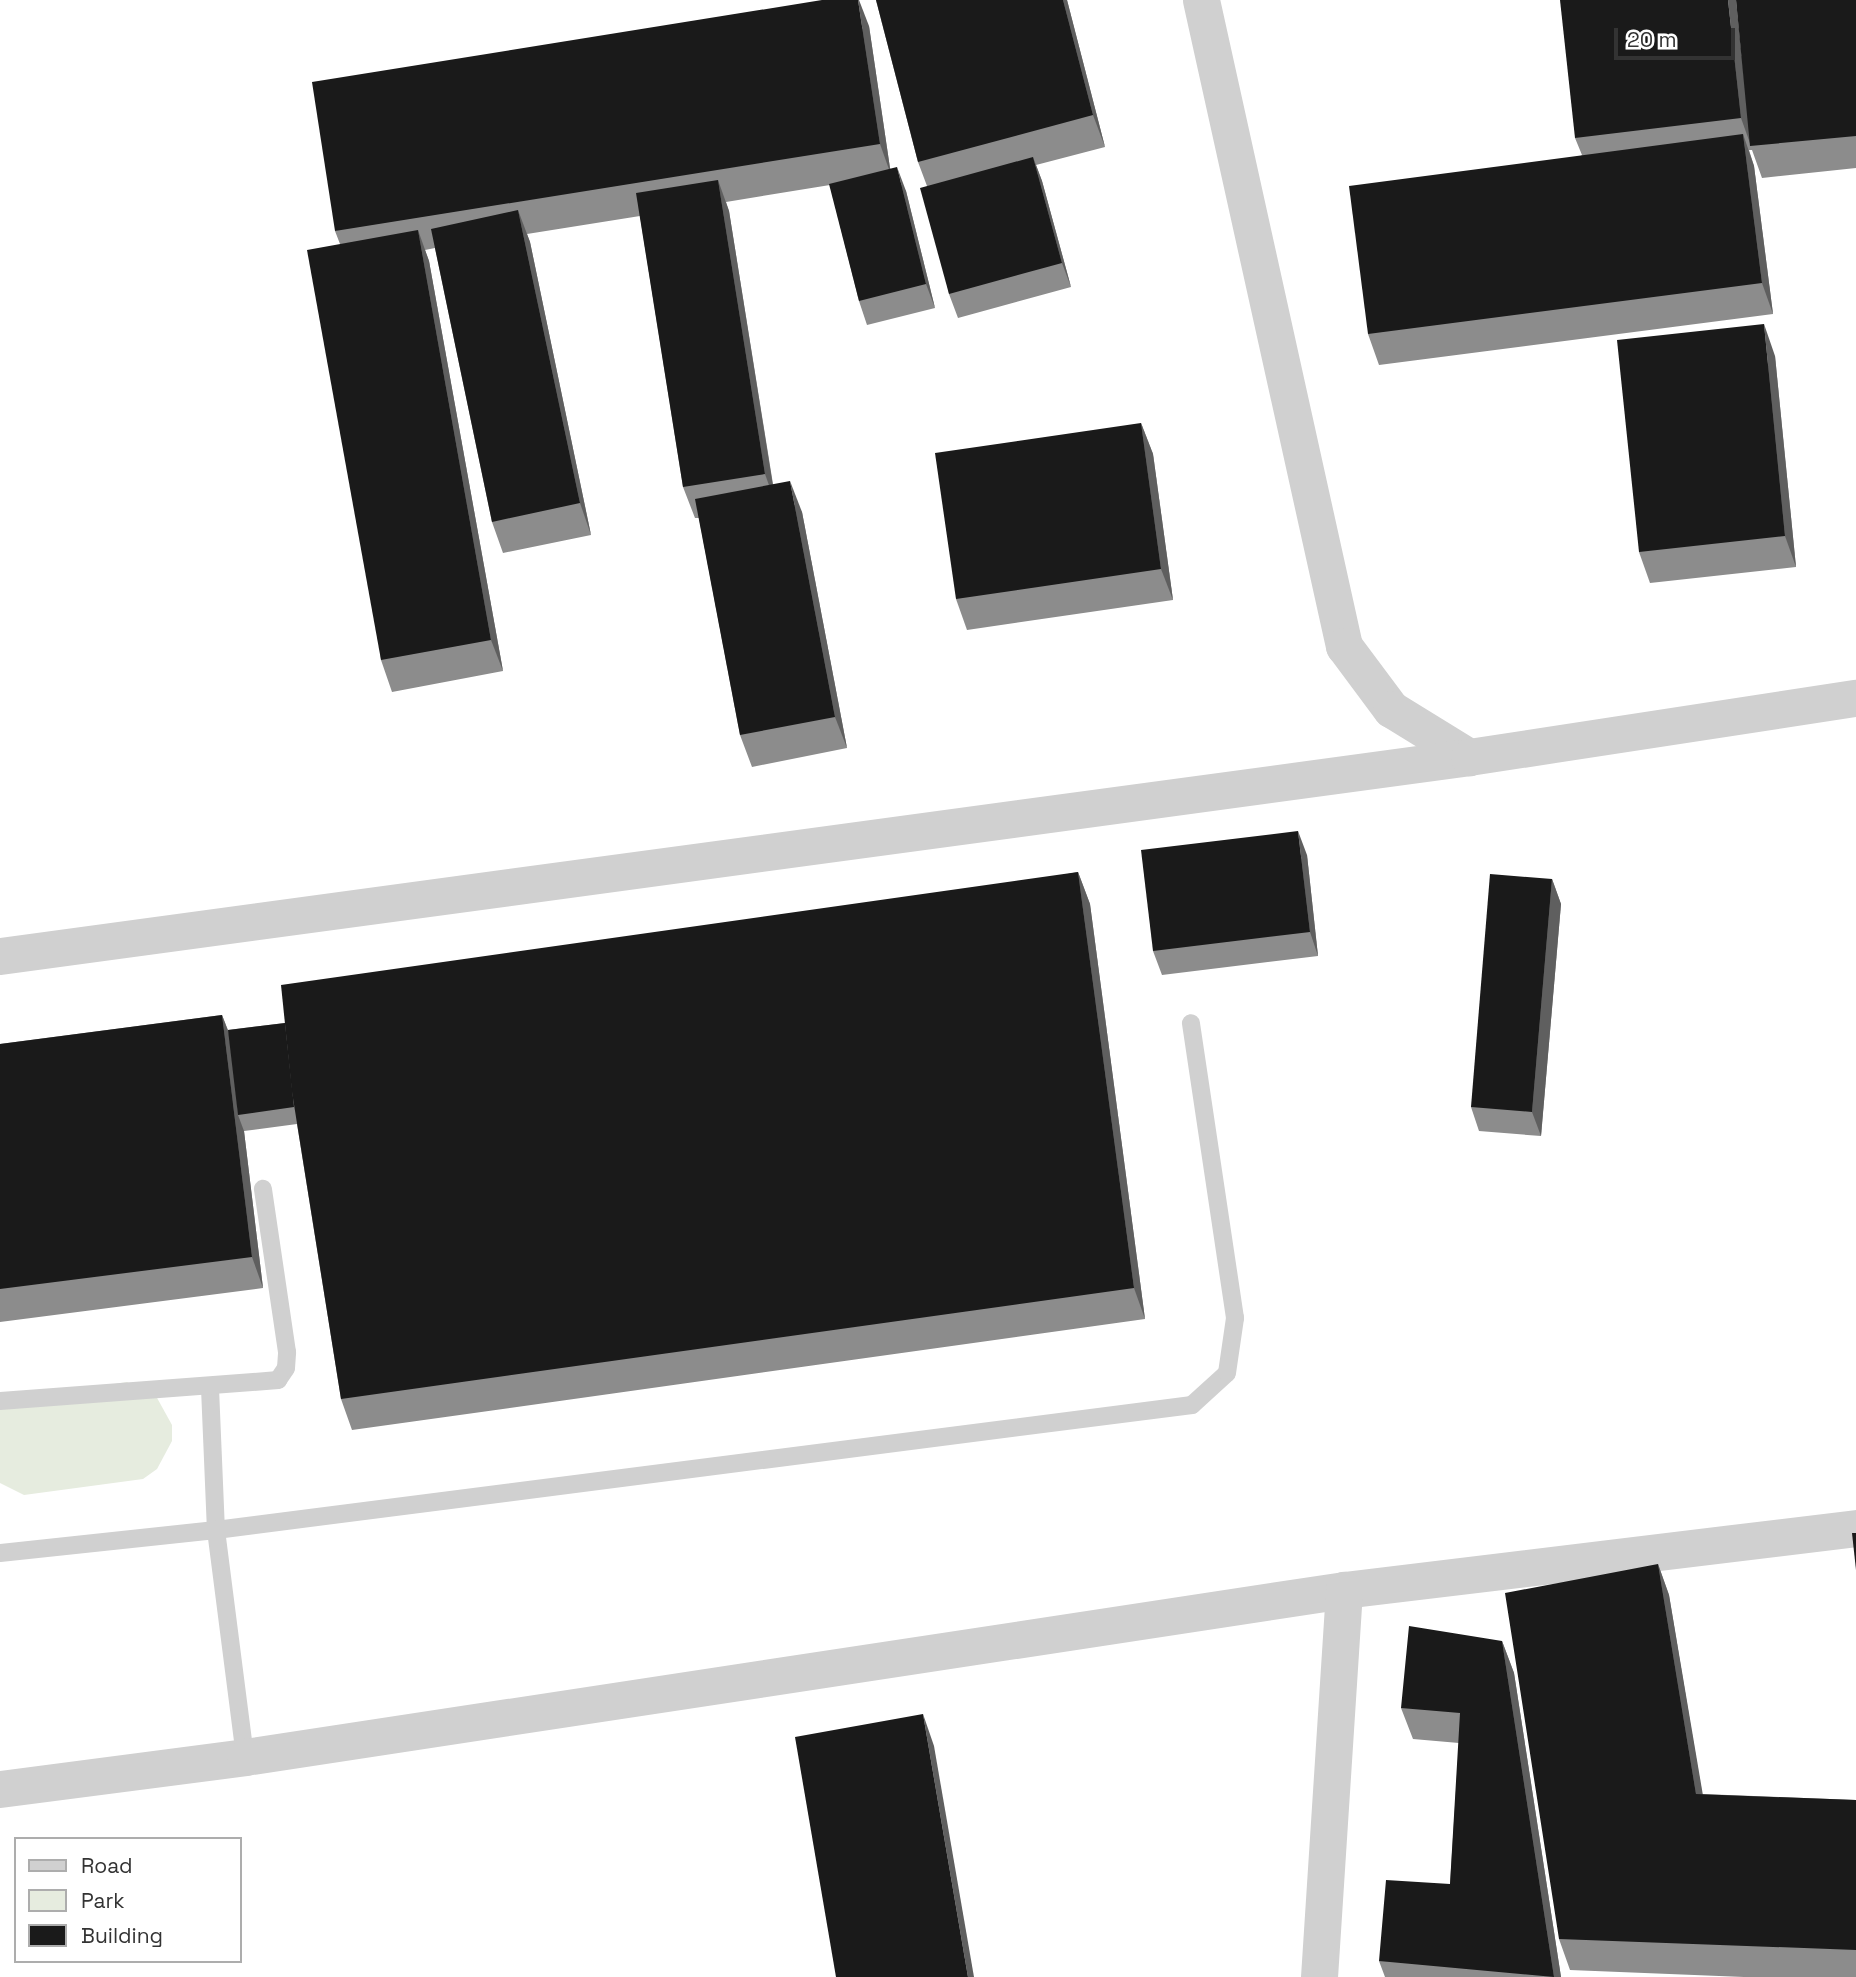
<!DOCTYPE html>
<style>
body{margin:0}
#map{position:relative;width:1856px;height:1977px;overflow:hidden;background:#fff;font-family:"Space Grotesk",sans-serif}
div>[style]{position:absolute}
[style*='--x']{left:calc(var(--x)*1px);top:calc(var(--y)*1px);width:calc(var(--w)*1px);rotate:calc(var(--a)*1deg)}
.green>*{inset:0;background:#e6ecdf}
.lane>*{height:18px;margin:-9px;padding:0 9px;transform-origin:9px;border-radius:9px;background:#d0d0d0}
.street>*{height:37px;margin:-18.5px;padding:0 18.5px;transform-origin:18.5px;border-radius:18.5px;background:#d0d0d0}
.wall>*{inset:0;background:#8c8c8c}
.shaded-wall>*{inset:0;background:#5f5f5f}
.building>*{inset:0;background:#1a1a1a}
span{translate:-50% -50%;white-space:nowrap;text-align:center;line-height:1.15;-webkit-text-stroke:7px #fff;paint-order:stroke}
.legend{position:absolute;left:14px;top:1837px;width:228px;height:126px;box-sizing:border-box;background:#fff;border:2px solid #adadad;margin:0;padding:9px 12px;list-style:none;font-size:21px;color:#333}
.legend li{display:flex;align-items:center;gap:14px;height:35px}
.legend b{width:35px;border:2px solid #adadad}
.scale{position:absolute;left:1614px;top:28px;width:121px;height:32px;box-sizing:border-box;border:4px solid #333;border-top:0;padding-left:9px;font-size:21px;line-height:24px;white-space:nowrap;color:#333;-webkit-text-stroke:5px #fff;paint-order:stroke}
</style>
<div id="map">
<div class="green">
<i style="clip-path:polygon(127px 1382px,156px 1396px,172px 1425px,172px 1441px,157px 1469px,143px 1479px,24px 1495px,0 1483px,0 1407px,8px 1401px)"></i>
</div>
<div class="lane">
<i style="--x:210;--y:1388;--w:142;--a:87.6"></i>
<i style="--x:216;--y:1530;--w:229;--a:82.7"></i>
<i style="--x:0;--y:1401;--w:279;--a:-4.3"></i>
<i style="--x:278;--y:1380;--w:14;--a:-56"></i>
<i style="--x:286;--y:1368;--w:16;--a:-86"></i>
<i style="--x:287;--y:1352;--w:165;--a:-98.4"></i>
<i style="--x:0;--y:1553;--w:217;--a:-6.1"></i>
<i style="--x:216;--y:1530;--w:984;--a:-7.3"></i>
<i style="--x:1192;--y:1405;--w:47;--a:-42.4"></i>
<i style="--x:1227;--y:1373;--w:56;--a:-81.7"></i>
<i style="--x:1235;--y:1318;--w:298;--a:-98.5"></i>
</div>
<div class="street">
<i style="--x:1201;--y:0;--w:662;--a:77.52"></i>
<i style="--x:1344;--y:646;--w:79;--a:53.3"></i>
<i style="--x:1391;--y:709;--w:92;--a:31.6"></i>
<i style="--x:0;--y:956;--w:1482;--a:-7.71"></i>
<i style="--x:1469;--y:757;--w:391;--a:-8.7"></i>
<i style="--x:0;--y:1789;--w:247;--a:-7.4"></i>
<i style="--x:245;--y:1757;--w:1112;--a:-8.64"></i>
<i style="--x:1344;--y:1590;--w:516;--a:-6.9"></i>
<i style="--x:1319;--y:1977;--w:388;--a:-86.3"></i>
</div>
<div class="wall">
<i style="clip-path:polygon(876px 0,1067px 0,1105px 147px,1036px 165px,1042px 181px,1071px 287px,958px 318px,949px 294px,927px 186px,918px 162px)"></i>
<i style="clip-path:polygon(1856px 0,1856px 168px,1762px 178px,1752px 150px,1749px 150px,1754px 166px,1773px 314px,1379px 365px,1368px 334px,1582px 155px,1575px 138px)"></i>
<i style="clip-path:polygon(869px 26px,890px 168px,906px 191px,935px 308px,867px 325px,859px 301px,830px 185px,726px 202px,729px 211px,773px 484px,802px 512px,847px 748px,752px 767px,740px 735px,699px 518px,695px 518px,683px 487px,640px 216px,527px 234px,530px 242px,591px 535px,503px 553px,492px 522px,435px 248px,425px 250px,429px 261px,503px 671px,392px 692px,381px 660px,340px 244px,335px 231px)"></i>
<i style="clip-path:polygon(1775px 356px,1796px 567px,1650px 583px,1639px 552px)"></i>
<i style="clip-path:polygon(1141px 423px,1153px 454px,1173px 600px,967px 630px,956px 599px)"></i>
<i style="clip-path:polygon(1307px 855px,1318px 956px,1162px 975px,1153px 951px)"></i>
<i style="clip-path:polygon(1078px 872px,1090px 904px,1145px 1319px,352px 1430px,341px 1399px,297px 1124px,244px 1131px,263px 1288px,0 1322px,0 1044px,222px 1015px,228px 1030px,285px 1023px)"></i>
<i style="clip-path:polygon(1552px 879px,1561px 904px,1541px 1136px,1479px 1131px,1471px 1107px)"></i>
<i style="clip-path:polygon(1658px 1564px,1669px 1595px,1702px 1794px,1856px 1800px,1856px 1977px,1744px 1977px,1570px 1970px,1559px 1939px)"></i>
<i style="clip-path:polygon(1502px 1641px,1514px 1673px,1561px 1977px,1385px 1977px,1379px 1961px,1450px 1884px,1459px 1743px,1413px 1739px,1401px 1708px)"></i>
</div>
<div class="shaded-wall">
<i style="clip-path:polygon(858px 0,859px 0,869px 26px,891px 175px,880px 144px)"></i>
<i style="clip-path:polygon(1063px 0,1067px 0,1105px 147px,1093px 115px)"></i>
<i style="clip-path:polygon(1728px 0,1736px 0,1751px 146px,1741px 118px)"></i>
<i style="clip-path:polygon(1743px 134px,1754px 166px,1773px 314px,1762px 283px)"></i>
<i style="clip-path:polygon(1033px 157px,1042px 181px,1071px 287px,1062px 263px)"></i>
<i style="clip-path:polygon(897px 167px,906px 191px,935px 308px,926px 284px)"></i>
<i style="clip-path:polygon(718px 180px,729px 211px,776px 505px,765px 474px)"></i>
<i style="clip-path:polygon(518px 210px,530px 242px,591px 535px,580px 503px)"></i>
<i style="clip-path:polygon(418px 230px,429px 261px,503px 671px,491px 640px)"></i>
<i style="clip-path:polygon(1764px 324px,1775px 356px,1796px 567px,1785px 536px)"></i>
<i style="clip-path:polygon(1141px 423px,1153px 454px,1173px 600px,1161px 569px)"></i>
<i style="clip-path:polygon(790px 481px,802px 512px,847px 748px,835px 717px)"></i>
<i style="clip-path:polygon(1298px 831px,1307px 855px,1318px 956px,1310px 932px)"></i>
<i style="clip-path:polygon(1078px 872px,1090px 904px,1145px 1319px,1134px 1288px)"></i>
<i style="clip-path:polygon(1552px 879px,1561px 904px,1541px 1136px,1532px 1112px)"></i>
<i style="clip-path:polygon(222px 1015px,234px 1047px,238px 1115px,244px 1131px,263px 1288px,252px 1257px)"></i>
<i style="clip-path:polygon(1658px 1564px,1669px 1595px,1708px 1825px,1696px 1794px)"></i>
<i style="clip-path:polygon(1502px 1641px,1514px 1673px,1561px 1977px,1554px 1977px)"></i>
<i style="clip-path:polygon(923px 1714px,934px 1746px,974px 1977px,968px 1977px)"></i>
</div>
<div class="building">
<i style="clip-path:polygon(822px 0,858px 0,880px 144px,335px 231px,312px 82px)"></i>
<i style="clip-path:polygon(876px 0,1063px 0,1093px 115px,918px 162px)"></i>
<i style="clip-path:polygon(1560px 0,1728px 0,1741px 118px,1575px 138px)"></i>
<i style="clip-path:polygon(1736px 0,1856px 0,1856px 136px,1750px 146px)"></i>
<i style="clip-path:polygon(1743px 134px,1762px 283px,1368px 334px,1349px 186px)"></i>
<i style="clip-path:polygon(1033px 157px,1062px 263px,949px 294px,920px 188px)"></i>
<i style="clip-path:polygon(897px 167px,926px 284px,859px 301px,829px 184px)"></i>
<i style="clip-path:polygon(718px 180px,765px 474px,683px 487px,636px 193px)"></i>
<i style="clip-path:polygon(518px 210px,580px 503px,492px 522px,431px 229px)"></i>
<i style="clip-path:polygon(418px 230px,491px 640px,381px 660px,307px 250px)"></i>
<i style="clip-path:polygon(1764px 324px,1785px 536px,1639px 552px,1617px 340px)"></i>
<i style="clip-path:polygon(1141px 423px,1161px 569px,956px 599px,935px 453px)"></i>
<i style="clip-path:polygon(790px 481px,835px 717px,740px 735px,695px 499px)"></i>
<i style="clip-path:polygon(1298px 831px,1310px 932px,1153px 951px,1141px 850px)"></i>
<i style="clip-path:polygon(1078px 872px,1134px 1288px,341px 1399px,292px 1092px,281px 985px)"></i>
<i style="clip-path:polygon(1490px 874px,1552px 879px,1532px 1112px,1471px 1107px)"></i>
<i style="clip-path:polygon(222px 1015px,252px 1257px,0 1289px,0 1044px)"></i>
<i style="clip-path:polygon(285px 1023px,294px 1107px,238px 1115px,228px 1030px)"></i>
<i style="clip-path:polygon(1852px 1533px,1856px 1533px,1856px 1570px)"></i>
<i style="clip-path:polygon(1658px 1564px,1696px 1794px,1856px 1800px,1856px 1950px,1559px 1939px,1505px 1593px)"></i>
<i style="clip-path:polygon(1409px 1626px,1502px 1641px,1554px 1977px,1379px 1961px,1386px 1880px,1450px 1884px,1460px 1713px,1401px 1708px)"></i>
<i style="clip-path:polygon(923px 1714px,968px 1977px,836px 1977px,795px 1737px)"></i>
</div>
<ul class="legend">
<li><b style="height:9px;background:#d0d0d0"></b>Road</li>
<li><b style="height:19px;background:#e6ecdf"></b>Park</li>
<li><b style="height:19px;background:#1a1a1a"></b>Building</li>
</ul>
<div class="scale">20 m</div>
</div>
